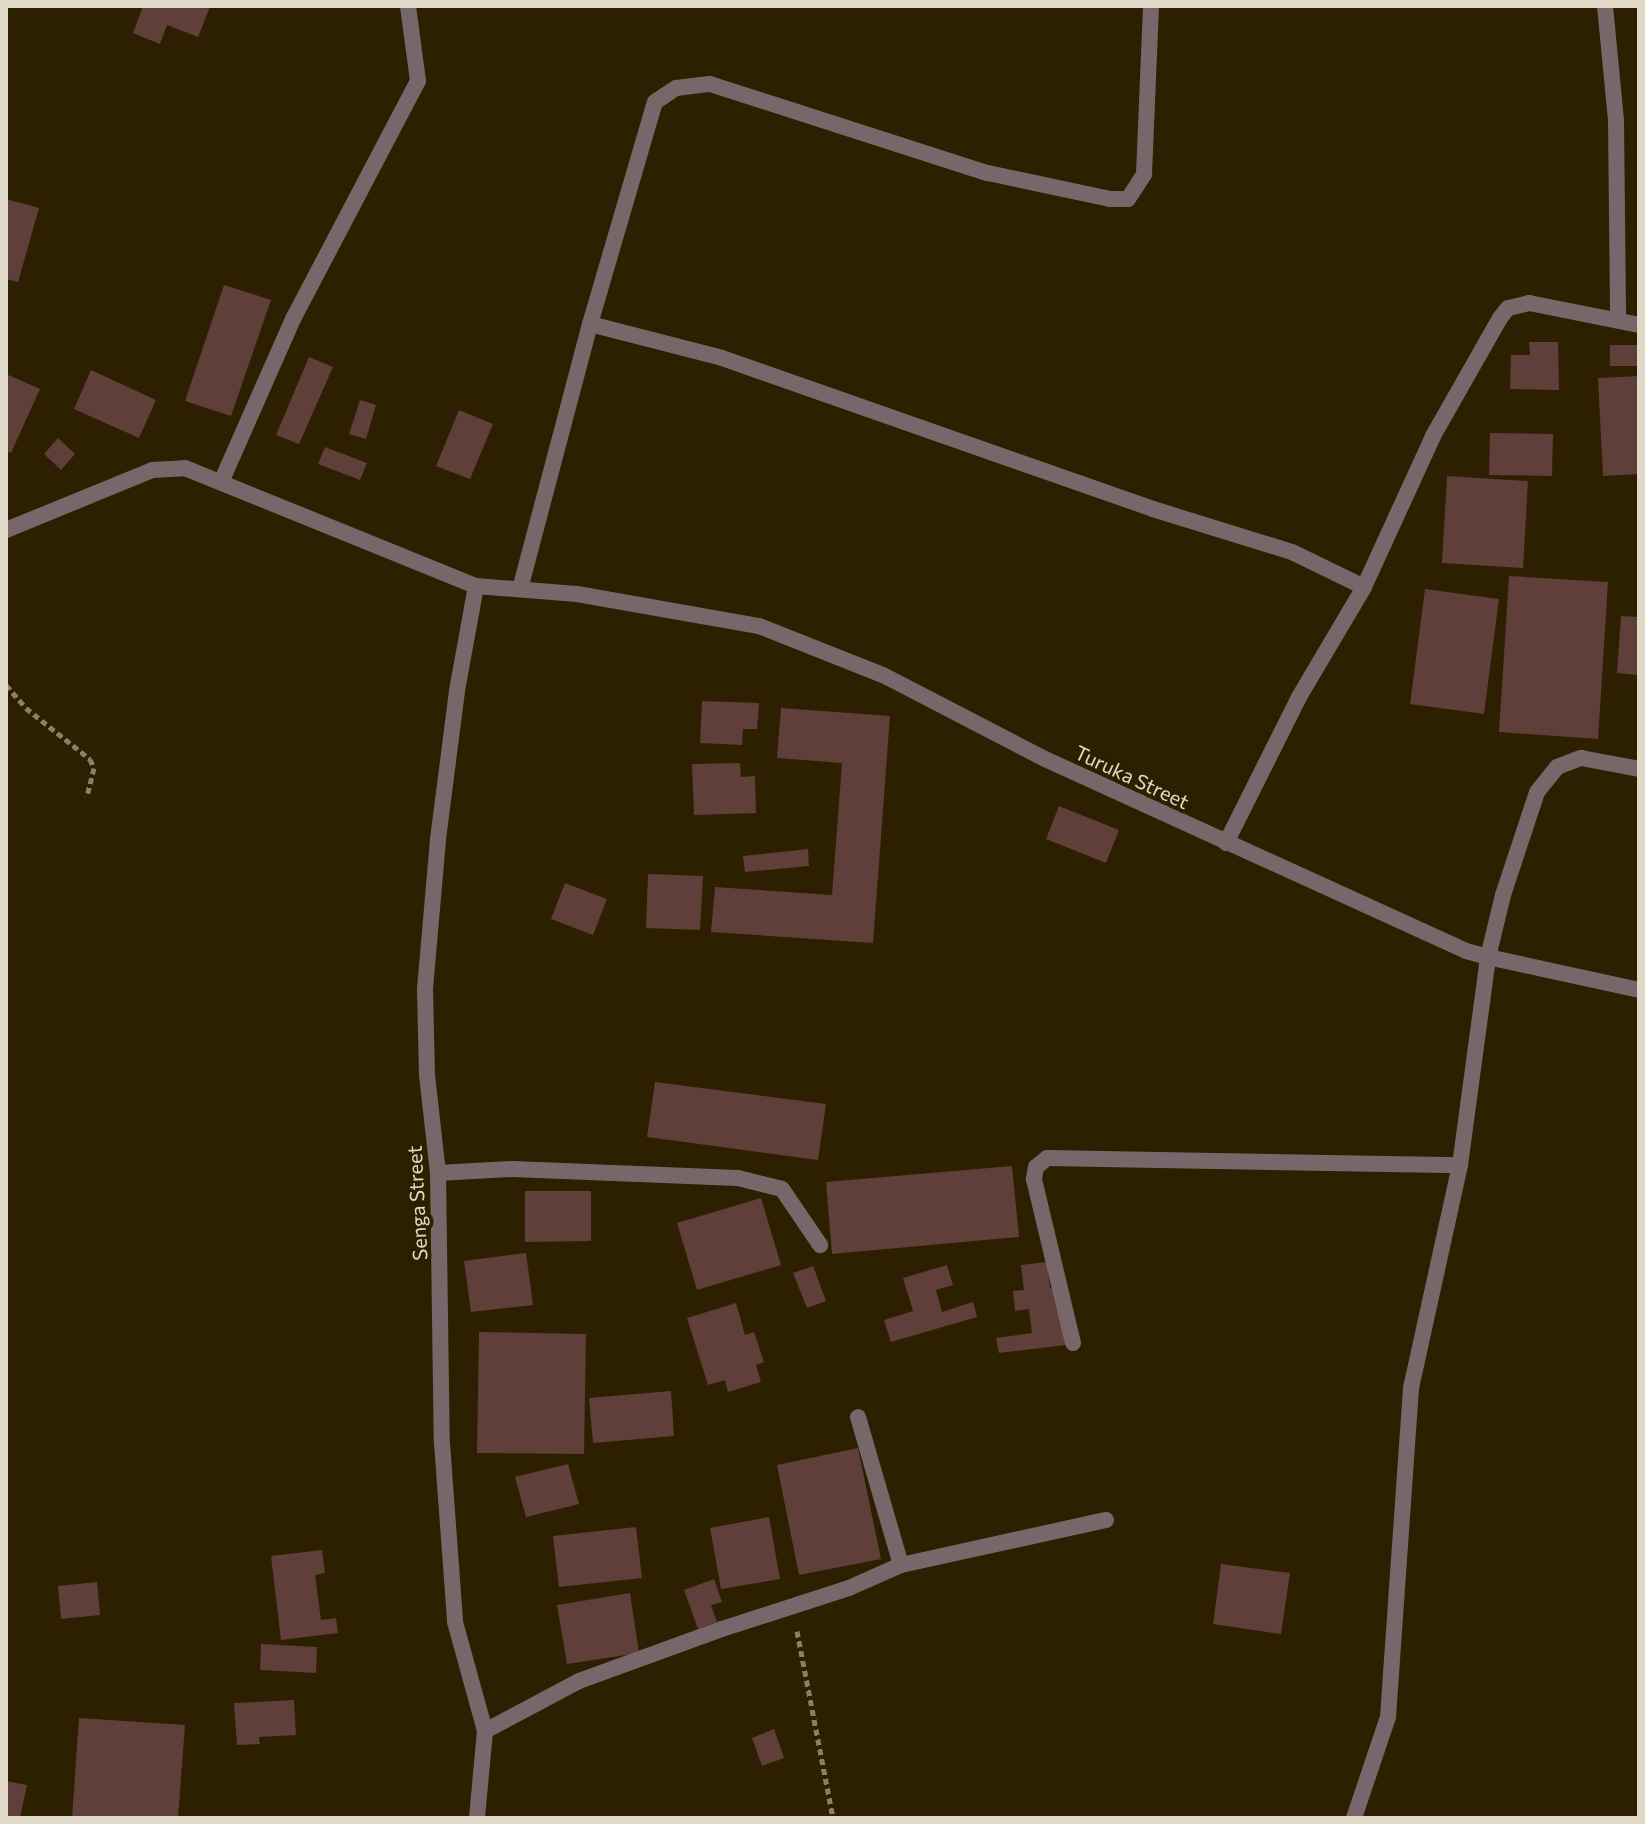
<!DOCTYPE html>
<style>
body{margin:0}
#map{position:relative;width:1645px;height:1824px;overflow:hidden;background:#2c2001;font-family:Commissioner,sans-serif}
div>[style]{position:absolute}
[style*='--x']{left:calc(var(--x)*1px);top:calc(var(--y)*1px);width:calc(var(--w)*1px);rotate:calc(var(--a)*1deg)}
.building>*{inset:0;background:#603e39}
.path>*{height:5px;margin-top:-2.5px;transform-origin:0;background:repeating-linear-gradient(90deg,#8a8068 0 6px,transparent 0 10px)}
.street>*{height:16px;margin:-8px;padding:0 8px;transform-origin:8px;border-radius:8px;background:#78676a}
span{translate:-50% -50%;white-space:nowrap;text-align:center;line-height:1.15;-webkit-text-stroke:8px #2c2001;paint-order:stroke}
.street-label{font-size:20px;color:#e1d9c8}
.frame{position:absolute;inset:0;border:8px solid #e1d9c8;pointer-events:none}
</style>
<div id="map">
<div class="building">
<i style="clip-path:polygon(143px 6px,206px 6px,210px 7px,198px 37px,167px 25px,160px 44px,133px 33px)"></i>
<i style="clip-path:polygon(6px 199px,39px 208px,18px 282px,6px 279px)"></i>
<i style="clip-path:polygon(224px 285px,271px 300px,231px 416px,185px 401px)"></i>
<i style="clip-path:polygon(1529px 342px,1558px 342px,1559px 390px,1510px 389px,1511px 355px,1530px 355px)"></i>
<i style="clip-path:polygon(1610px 345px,1639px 345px,1639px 366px,1610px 366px)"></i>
<i style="clip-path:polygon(309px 357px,333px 367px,299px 444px,276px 435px)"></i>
<i style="clip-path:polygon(91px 370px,156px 400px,139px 438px,74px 409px)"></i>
<i style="clip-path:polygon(6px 374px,40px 389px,11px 453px,6px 451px)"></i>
<i style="clip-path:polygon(1639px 376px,1639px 474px,1603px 476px,1598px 378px)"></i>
<i style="clip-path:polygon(360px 400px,376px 405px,366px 439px,349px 434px)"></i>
<i style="clip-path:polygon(459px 410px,493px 424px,470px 479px,436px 466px)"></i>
<i style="clip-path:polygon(1490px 433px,1553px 434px,1552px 476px,1489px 475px)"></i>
<i style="clip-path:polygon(58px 438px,75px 454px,61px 470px,44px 454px)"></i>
<i style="clip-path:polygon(325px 447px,367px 463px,360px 480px,318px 464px)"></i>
<i style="clip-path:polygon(1447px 476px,1528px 481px,1523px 568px,1442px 563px)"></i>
<i style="clip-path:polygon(1509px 576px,1608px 582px,1598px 739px,1499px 732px)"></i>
<i style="clip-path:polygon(1425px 589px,1499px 599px,1484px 714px,1410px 704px)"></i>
<i style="clip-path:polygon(1621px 616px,1639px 617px,1639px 675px,1617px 673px)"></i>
<i style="clip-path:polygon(702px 701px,759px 703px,757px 729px,743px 729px,742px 745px,700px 743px)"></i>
<i style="clip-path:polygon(781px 708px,890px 716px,873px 943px,711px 932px,715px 887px,832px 895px,842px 763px,777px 758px)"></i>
<i style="clip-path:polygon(740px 763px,741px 777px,755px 776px,756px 813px,694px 815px,692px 764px)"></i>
<i style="clip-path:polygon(1059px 806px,1119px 830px,1106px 863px,1046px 839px)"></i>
<i style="clip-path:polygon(808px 849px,809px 866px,745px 872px,743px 856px)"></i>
<i style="clip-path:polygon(648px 874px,703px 876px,700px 930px,646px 928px)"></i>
<i style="clip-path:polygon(565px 883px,607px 899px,593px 935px,551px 919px)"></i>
<i style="clip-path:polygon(655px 1082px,826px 1104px,818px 1160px,647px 1137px)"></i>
<i style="clip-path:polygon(1012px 1166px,1019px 1237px,832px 1254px,826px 1182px)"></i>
<i style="clip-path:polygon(525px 1191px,591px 1191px,591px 1241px,525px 1242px)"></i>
<i style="clip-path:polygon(761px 1198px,781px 1265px,697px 1290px,677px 1223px)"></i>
<i style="clip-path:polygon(526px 1253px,533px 1305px,471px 1312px,464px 1261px)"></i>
<i style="clip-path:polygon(1047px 1262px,1050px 1288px,1057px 1287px,1065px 1345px,999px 1353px,996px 1338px,1032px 1333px,1029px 1309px,1015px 1311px,1013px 1291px,1024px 1290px,1021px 1265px)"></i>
<i style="clip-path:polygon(947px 1265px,953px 1285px,936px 1290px,942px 1312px,973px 1302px,977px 1317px,891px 1342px,884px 1320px,913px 1311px,903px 1278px)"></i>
<i style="clip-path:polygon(813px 1266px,826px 1301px,807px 1308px,793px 1273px)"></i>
<i style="clip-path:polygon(736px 1303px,745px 1335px,754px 1332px,764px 1362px,756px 1365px,761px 1382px,728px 1392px,725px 1380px,708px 1385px,687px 1318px)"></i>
<i style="clip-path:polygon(479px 1332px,586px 1334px,584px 1454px,477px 1453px)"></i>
<i style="clip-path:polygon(671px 1391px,674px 1436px,593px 1443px,589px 1398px)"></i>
<i style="clip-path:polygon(858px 1448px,881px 1559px,799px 1575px,777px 1465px)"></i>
<i style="clip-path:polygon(568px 1464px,579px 1504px,526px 1517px,515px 1477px)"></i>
<i style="clip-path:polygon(769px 1517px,780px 1579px,721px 1589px,710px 1528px)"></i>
<i style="clip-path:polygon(636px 1527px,642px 1578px,559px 1587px,553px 1536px)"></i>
<i style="clip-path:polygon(322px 1550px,325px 1573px,315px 1575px,321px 1620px,336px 1618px,338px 1633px,281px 1640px,271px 1556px)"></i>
<i style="clip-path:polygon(1221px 1564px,1290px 1573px,1281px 1634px,1213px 1624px)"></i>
<i style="clip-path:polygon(714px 1579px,722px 1602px,711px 1605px,717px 1622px,698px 1629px,684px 1590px)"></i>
<i style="clip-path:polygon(97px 1582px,100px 1615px,61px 1619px,58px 1586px)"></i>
<i style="clip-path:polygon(630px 1593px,639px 1653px,567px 1664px,557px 1605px)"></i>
<i style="clip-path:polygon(261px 1644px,317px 1647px,316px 1673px,260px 1670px)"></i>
<i style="clip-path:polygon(294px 1700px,296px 1735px,259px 1737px,260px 1744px,237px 1745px,234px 1703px)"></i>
<i style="clip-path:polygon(79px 1718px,185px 1725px,178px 1818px,72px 1818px)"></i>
<i style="clip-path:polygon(774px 1729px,784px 1758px,762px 1766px,752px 1738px)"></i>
<i style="clip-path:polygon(6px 1781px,27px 1785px,20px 1818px,6px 1818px)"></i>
</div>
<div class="path">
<i style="--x:6;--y:685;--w:30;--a:49"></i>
<i style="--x:26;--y:708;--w:82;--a:38.6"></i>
<i style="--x:90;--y:759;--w:10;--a:66"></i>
<i style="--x:94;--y:768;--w:30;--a:104"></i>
<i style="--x:797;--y:1631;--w:190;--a:79.1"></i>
</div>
<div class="street">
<i style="--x:1605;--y:6;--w:115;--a:84.5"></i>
<i style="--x:1616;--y:120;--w:199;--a:89.4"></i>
<i style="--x:590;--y:324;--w:136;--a:14.4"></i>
<i style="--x:722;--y:358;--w:457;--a:19.3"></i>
<i style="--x:1153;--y:509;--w:145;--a:17.2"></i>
<i style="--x:1292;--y:552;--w:80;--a:25.9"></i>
<i style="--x:222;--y:480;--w:176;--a:-66.2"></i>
<i style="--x:293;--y:319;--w:269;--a:-62.3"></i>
<i style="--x:418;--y:81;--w:76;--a:-97.6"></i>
<i style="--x:6;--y:530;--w:158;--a:-22.3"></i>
<i style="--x:152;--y:470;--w:33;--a:-3"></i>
<i style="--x:185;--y:468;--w:314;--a:22.1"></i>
<i style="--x:476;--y:586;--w:101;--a:4.5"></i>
<i style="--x:577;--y:594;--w:185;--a:10"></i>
<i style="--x:759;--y:626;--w:133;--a:21.6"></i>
<i style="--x:883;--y:675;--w:182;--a:27.4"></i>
<i style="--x:1045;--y:759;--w:463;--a:24.5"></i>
<i style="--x:1466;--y:951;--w:23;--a:15"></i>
<i style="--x:1488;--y:957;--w:64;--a:-76.4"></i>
<i style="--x:1503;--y:895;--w:108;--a:-71.7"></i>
<i style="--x:1537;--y:792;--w:32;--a:-51"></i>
<i style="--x:1557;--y:767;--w:26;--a:-21"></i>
<i style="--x:1581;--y:758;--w:59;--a:10.7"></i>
<i style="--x:476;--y:586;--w:107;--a:100.3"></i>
<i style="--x:457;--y:691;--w:150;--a:97.3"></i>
<i style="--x:438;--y:840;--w:150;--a:95"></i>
<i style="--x:425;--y:989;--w:86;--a:88.7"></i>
<i style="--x:427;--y:1075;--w:99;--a:83.6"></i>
<i style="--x:438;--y:1173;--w:270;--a:89.2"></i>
<i style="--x:442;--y:1443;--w:179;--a:85.8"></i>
<i style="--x:455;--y:1622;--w:113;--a:74.6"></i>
<i style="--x:485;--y:1731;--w:87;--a:95.3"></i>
<i style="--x:520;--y:589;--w:274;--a:-75.2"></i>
<i style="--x:590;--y:324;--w:231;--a:-73.7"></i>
<i style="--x:655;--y:102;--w:25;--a:-34"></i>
<i style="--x:676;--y:88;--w:34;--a:-7"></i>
<i style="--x:710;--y:84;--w:292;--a:17.8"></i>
<i style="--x:988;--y:173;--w:125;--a:12"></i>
<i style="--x:1110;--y:199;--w:18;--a:0"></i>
<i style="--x:1128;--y:199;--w:30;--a:-57"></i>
<i style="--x:1144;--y:174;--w:168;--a:-87.6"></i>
<i style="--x:1226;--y:843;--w:163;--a:-63.4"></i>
<i style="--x:1299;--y:697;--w:128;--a:-59.4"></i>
<i style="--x:1364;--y:587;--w:166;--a:-65.4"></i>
<i style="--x:1433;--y:436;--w:136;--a:-60.4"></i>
<i style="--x:1500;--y:318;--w:13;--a:-51"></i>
<i style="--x:1508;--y:308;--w:22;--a:-13"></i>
<i style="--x:1529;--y:303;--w:112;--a:11.3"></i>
<i style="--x:438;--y:1173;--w:75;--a:-3.1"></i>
<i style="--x:513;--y:1169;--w:225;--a:2.3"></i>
<i style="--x:738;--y:1178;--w:45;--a:14"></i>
<i style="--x:782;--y:1189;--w:68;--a:55.8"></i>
<i style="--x:1073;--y:1343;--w:169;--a:-103.4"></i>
<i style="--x:1034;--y:1179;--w:12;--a:-81"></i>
<i style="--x:1036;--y:1167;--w:14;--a:-39"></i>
<i style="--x:1047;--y:1158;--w:413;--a:1"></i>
<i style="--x:901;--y:1565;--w:210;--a:-12.4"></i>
<i style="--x:485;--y:1731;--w:106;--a:-28"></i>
<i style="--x:579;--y:1681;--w:152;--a:-20"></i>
<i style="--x:722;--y:1629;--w:133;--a:-17.9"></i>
<i style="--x:849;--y:1588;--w:57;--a:-23.9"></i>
<i style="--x:901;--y:1565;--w:154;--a:-106.2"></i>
<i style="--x:1354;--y:1818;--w:107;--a:-71.4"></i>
<i style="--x:1388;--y:1717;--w:330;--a:-86"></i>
<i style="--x:1411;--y:1388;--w:228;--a:-77.6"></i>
<i style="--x:1460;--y:1165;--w:210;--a:-82.3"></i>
<i style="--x:1488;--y:957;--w:155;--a:12.3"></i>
</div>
<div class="street-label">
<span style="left:1132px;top:777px;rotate:25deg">Turuka Street</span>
<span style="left:417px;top:1203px;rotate:-93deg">Senga Street</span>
</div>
<div class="frame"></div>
</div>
